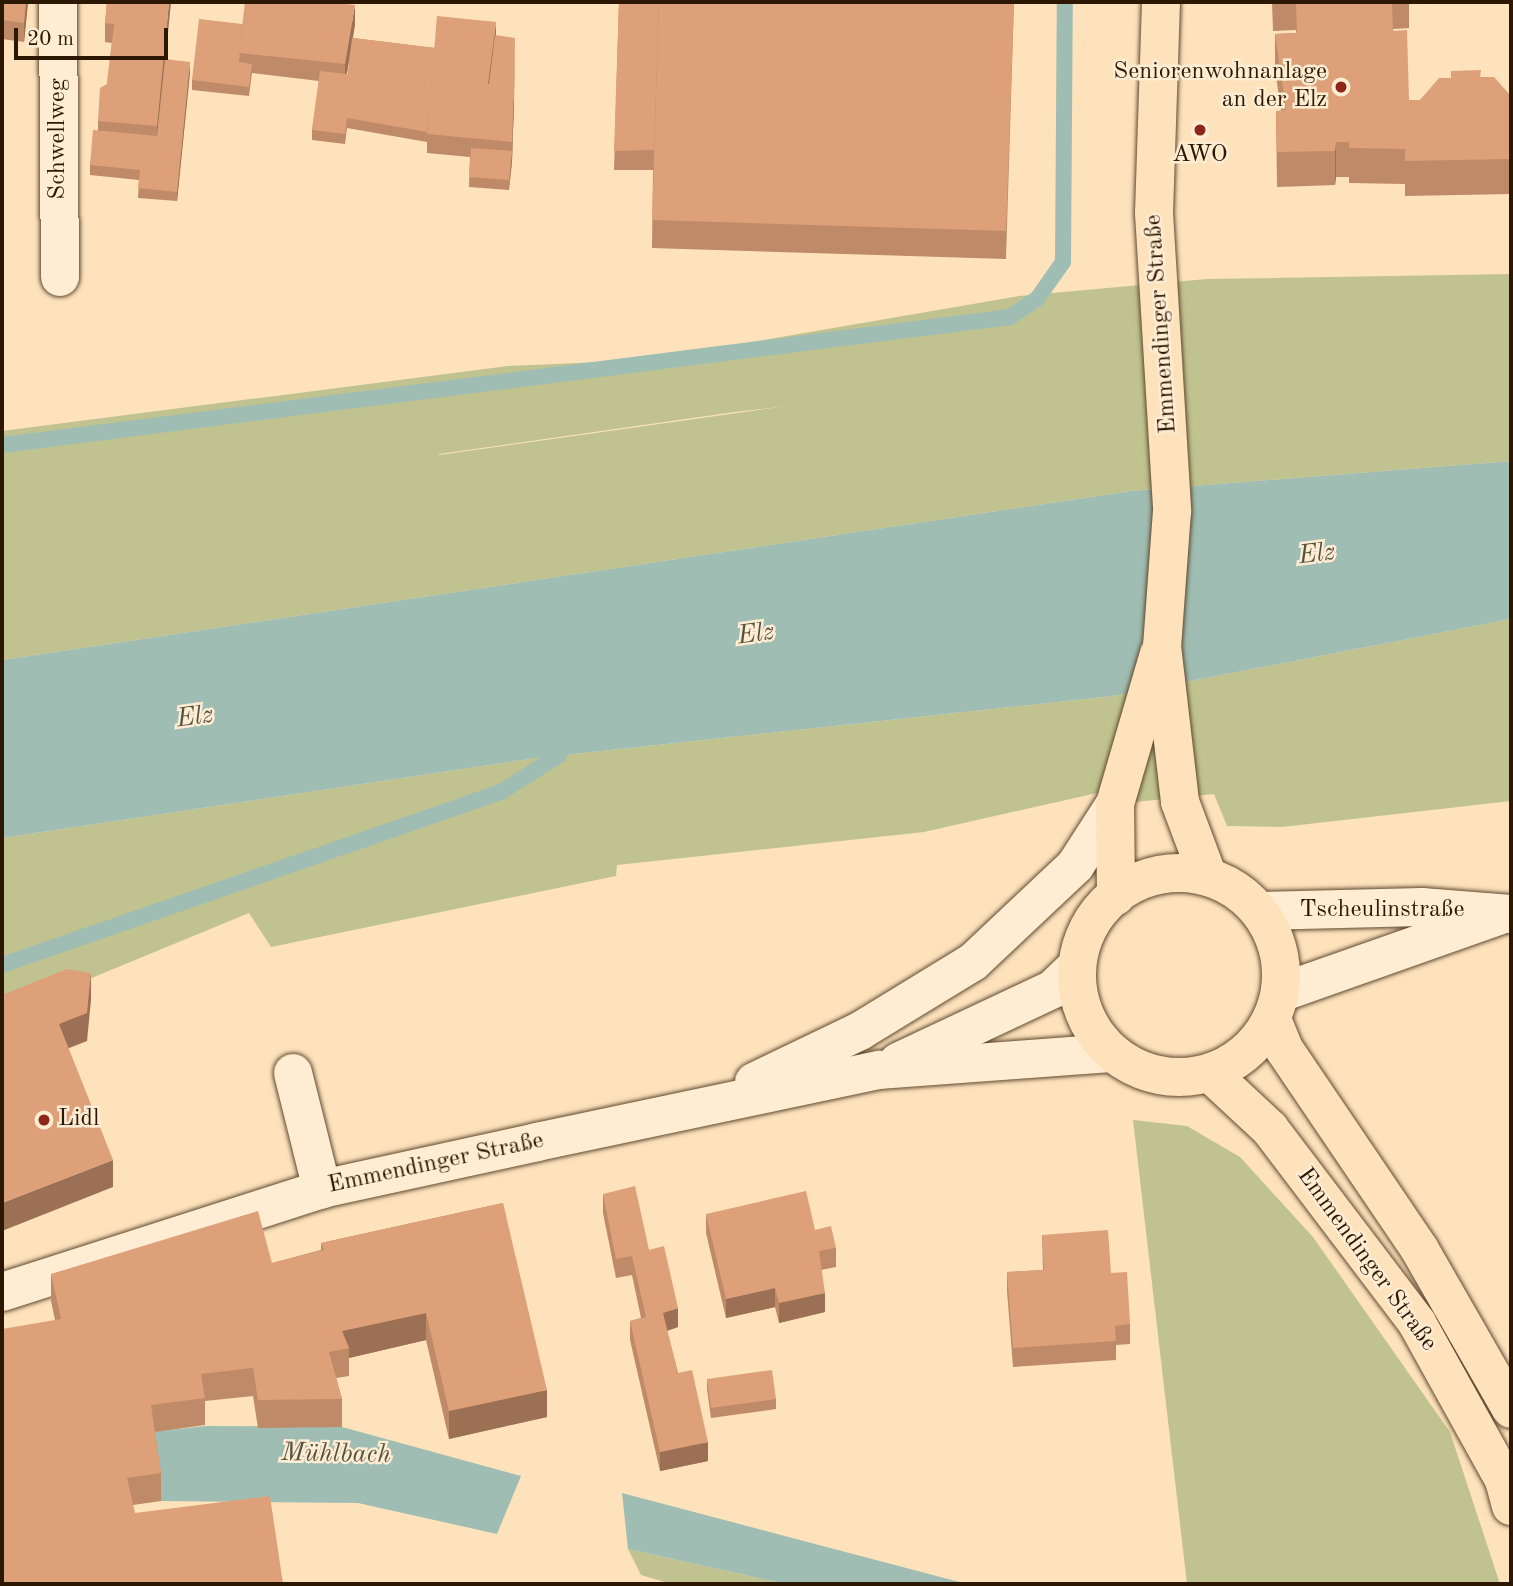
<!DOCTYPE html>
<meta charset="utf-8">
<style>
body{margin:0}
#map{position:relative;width:1513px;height:1586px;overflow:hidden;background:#fde2bc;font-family:"Old Standard TT",serif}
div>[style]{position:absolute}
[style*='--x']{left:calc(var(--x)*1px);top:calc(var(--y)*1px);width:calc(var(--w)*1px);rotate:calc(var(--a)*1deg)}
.green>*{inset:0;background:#c0c390}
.water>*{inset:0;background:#9fbdb3}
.stream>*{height:16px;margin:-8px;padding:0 8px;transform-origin:8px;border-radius:8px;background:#9fbdb3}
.roads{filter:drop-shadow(0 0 2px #604a30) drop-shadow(0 0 2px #604a30)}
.minor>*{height:38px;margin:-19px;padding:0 19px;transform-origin:19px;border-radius:19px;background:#feecd3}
.major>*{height:38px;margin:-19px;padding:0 19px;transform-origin:19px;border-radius:19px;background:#fde2bc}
.major>.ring{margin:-19px;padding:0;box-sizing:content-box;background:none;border:38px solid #fde2bc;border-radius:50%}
.wall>*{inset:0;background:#be8a68}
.shaded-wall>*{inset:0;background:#9b7055}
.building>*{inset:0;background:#dda079}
.dots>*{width:19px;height:19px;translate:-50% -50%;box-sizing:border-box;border:4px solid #feecd3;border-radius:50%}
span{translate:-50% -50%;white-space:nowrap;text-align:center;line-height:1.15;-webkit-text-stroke:5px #feecd3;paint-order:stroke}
.poi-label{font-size:24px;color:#2c1802}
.right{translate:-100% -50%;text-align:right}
.left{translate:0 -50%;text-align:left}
.street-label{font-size:24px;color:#2c1802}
.water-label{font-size:26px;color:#545240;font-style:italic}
.frame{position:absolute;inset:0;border:4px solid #2c1802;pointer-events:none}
.scale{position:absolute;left:14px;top:28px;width:154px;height:32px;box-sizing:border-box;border:4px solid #2c1802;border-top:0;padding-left:9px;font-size:21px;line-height:24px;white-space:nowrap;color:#2c1802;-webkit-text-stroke:5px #feecd3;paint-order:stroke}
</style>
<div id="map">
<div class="green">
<i style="clip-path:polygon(evenodd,1511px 274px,1511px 461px,1131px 491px,2px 660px,2px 431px,508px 366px,648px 360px,1019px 296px,1207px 279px,1511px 274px,787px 406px,439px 455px,439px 454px,735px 412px,787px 406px)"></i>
<i style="clip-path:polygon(1511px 619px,1511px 801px,1282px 827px,1227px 826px,1214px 794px,1115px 804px,1097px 793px,924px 832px,617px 865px,616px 876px,271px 947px,249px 913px,2px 1015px,2px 838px,536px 758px,1113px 696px)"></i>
<i style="clip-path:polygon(1133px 1120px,1187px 1126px,1240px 1157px,1313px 1237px,1450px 1432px,1500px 1584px,1187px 1584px)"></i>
<i style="clip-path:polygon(628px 1549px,786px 1584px,671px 1584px,641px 1575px)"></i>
</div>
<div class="water">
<i style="clip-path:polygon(1511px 461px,1511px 619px,1113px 696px,536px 758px,2px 838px,2px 660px,1131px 491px)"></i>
<i style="clip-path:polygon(205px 1426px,342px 1427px,521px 1476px,497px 1534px,358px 1503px,161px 1501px,151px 1432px)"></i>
<i style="clip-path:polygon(622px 1493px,967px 1584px,786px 1584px,628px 1549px)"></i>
</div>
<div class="stream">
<i style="--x:2;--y:445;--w:1016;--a:-7.24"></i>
<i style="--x:1010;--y:317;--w:32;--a:-34"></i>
<i style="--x:1037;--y:299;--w:45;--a:-54.9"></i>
<i style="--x:1063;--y:262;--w:260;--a:-89.6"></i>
<i style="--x:2;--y:965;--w:528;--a:-19.12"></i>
<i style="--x:501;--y:792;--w:69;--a:-32.5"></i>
<i style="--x:559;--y:755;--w:20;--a:-66"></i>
</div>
<div class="roads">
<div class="minor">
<i style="--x:58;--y:2;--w:275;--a:89.6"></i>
<i style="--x:1260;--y:911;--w:162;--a:-1.4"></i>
<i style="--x:1422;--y:907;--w:89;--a:4.5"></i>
<i style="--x:1280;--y:993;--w:232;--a:-19.4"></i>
<i style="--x:898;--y:1062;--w:171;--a:-25.2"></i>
<i style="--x:1053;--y:989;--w:33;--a:-44"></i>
<i style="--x:293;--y:1073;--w:120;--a:76"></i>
<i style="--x:754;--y:1082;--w:118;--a:-25.7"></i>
<i style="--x:860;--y:1031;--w:132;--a:-31.4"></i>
<i style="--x:973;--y:962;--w:140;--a:-43.3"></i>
<i style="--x:1075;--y:866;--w:74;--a:-57.2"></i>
<i style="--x:2;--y:1292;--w:336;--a:-17.8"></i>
<i style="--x:322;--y:1189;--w:220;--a:-12.3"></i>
<i style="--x:537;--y:1142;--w:350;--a:-11.9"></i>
<i style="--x:880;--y:1070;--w:233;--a:-4.2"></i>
</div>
<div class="major">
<i style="--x:1161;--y:2;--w:211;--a:91.9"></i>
<i style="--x:1154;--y:213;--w:299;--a:86.5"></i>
<i style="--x:1172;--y:511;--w:135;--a:94.2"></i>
<i style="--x:1162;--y:646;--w:157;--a:83.4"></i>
<i style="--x:1180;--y:802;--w:80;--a:69.5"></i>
<i class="ring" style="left:1077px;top:873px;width:166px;height:166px"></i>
<i style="--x:1116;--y:896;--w:92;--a:-90.6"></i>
<i style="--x:1115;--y:804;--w:156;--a:-73.7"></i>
<i style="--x:1272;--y:1019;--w:32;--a:68"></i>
<i style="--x:1284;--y:1049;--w:243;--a:55.9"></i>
<i style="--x:1420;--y:1250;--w:183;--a:60.2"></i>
<i style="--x:1210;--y:1073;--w:82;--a:43"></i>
<i style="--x:1270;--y:1129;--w:243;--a:52.8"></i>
<i style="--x:1417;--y:1323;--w:179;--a:61"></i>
<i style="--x:1504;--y:1480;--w:27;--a:75"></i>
</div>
</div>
<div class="wall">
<i style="clip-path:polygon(2px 2px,28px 2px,24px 42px,2px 39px)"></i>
<i style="clip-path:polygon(107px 2px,165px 59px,190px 72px,177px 201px,138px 198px,139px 180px,90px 175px,90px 165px,98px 130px,98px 121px,107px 84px,112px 43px,105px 42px,105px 23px)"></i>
<i style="clip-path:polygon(619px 2px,1014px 2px,1006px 259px,652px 248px,653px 170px,614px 170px)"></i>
<i style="clip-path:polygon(1272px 2px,1409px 2px,1409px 28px,1393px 29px,1409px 100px,1420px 100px,1451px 78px,1481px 77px,1511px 96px,1511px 194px,1405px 196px,1405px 184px,1349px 183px,1349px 177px,1336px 177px,1335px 185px,1277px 187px,1276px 111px,1281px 111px,1275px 69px,1275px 34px,1296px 33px,1296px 30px,1273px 31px)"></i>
<i style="clip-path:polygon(evenodd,242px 24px,355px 24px,353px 38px,435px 48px,496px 35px,514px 103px,512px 161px,509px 190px,469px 187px,470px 157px,427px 153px,427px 142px,347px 128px,345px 144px,312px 140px,312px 130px,319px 81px,252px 73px,249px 96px,192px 90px,192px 80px,242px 24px,351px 46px,348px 74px,347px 74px,349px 61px,351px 46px)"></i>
<i style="clip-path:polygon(603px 1194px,649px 1250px,678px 1327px,667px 1331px,678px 1373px,708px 1461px,660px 1471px,630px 1340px,630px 1321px,641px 1318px,632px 1275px,616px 1278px,603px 1213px)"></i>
<i style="clip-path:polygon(503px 1203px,547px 1417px,449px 1439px,426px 1340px,349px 1358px,349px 1376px,336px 1378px,342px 1399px,342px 1427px,258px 1428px,253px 1396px,205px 1401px,205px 1425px,155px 1432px,161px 1473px,161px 1501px,133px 1505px,2px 1584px,55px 1320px,51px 1301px,51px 1274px,272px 1263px,321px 1250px,321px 1243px)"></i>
<i style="clip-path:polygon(706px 1214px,836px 1248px,836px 1267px,821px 1270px,825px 1312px,779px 1323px,775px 1307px,726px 1318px,706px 1233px)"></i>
<i style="clip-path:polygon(1042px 1235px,1111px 1273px,1130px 1324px,1130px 1344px,1116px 1345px,1116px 1360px,1013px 1367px,1007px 1291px,1007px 1272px,1043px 1270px)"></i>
<i style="clip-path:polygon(707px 1379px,776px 1399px,776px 1409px,711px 1418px,707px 1389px)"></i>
</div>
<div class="shaded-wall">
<i style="clip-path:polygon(26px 2px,28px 2px,24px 42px,24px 23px)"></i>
<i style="clip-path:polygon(169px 2px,171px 2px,157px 146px,157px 126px)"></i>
<i style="clip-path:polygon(355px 5px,355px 24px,345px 84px,345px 64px)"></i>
<i style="clip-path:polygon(496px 22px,496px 41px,488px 93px,488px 84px)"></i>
<i style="clip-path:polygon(515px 38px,514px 103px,512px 161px,509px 190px,512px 151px)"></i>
<i style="clip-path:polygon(190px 62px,190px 72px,177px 201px,177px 192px)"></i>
<i style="clip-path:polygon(1336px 142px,1336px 177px,1335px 185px,1335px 151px)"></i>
<i style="clip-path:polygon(91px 973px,91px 1000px,87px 1041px,59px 1052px,59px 1024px)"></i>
<i style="clip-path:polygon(113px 1160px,113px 1187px,2px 1231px,2px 1203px)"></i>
<i style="clip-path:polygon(775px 1288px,775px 1307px,726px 1318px,726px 1299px)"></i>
<i style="clip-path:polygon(825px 1293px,825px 1312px,779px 1323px,779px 1303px)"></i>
<i style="clip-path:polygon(678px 1308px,678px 1327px,663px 1332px,663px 1313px)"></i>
<i style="clip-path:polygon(426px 1313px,426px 1340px,349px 1358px,349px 1348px,342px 1331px)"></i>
<i style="clip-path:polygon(547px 1390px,547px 1417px,449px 1439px,449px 1411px)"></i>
<i style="clip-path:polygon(708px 1442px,708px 1461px,660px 1471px,660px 1452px)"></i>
</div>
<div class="building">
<i style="clip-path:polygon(2px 2px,26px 2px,24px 23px,2px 20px)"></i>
<i style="clip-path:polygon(107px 2px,169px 2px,157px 126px,98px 121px,100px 88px,107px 84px,114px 24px,105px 23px)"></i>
<i style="clip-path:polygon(245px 2px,328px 2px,355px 5px,345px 64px,239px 53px)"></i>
<i style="clip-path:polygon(619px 2px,659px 2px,654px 150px,614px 151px)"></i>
<i style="clip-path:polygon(659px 2px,1014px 2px,1006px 231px,652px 220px)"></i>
<i style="clip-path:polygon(1296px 2px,1392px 2px,1393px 31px,1407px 30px,1409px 100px,1420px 100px,1439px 78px,1451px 78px,1451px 71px,1481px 70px,1480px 77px,1494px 77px,1511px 96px,1511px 159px,1405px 161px,1405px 149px,1349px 148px,1349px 142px,1336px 142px,1335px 151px,1277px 152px,1276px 111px,1286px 110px,1275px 34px,1297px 33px)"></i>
<i style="clip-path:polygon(437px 16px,496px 22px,488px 84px,514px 84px,512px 142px,427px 134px)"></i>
<i style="clip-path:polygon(199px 19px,242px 24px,239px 62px,252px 64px,249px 87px,192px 80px)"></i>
<i style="clip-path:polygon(495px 35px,515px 38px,514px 94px,514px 84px,489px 84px)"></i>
<i style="clip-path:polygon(352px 38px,435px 48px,427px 132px,347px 118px,345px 134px,312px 130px,320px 71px,348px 74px)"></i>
<i style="clip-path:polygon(165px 59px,190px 62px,177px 192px,138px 188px,140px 170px,90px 165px,93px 130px,157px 136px)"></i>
<i style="clip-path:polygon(471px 148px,512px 151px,509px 180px,469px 177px)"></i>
<i style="clip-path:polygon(67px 969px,91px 973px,87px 1013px,59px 1024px,113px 1160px,2px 1203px,2px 995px)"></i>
<i style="clip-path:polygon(635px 1186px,649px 1250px,664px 1246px,678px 1308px,663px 1313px,678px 1373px,692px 1370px,708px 1442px,660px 1452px,630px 1321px,646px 1317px,632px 1256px,616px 1259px,603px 1194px)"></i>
<i style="clip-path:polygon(806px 1191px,815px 1230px,831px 1226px,836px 1248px,819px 1251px,825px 1293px,779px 1303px,775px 1288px,726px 1299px,706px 1214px)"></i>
<i style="clip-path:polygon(503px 1203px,547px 1390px,449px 1411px,426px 1313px,342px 1331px,349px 1348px,329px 1352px,342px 1399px,258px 1400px,253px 1368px,201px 1374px,205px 1398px,151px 1405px,161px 1473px,127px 1478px,135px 1513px,270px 1496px,283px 1584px,2px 1584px,2px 1329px,61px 1319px,51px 1274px,258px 1211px,272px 1263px,324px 1250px,321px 1243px)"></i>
<i style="clip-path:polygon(1108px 1230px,1111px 1273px,1127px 1272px,1130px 1324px,1115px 1326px,1116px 1341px,1013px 1348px,1007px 1272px,1044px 1270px,1042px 1235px)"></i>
<i style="clip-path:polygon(772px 1370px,776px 1399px,711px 1408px,707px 1379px)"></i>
</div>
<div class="dots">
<i style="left:1341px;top:87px;background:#8f2418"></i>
<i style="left:1200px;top:130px;background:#8f2418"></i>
<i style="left:44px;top:1120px;background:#8f2418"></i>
</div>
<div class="poi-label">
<span class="right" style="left:1327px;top:87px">Seniorenwohnanlage<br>an der Elz</span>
<span style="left:1200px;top:156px">AWO</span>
<span class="left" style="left:58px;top:1120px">Lidl</span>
</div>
<div class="street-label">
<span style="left:59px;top:139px;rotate:-90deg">Schwellweg</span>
<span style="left:1162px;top:324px;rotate:-94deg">Emmendinger Straße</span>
<span style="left:1382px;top:911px">Tscheulinstraße</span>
<span style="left:436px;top:1164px;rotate:-12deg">Emmendinger Straße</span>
<span style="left:1366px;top:1260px;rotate:54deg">Emmendinger Straße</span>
</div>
<div class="water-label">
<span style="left:1317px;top:555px;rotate:-7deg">Elz</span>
<span style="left:756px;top:635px;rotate:-8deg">Elz</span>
<span style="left:195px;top:718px;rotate:-8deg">Elz</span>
<span style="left:336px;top:1455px;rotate:1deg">Mühlbach</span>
</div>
<div class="frame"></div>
<div class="scale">20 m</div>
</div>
